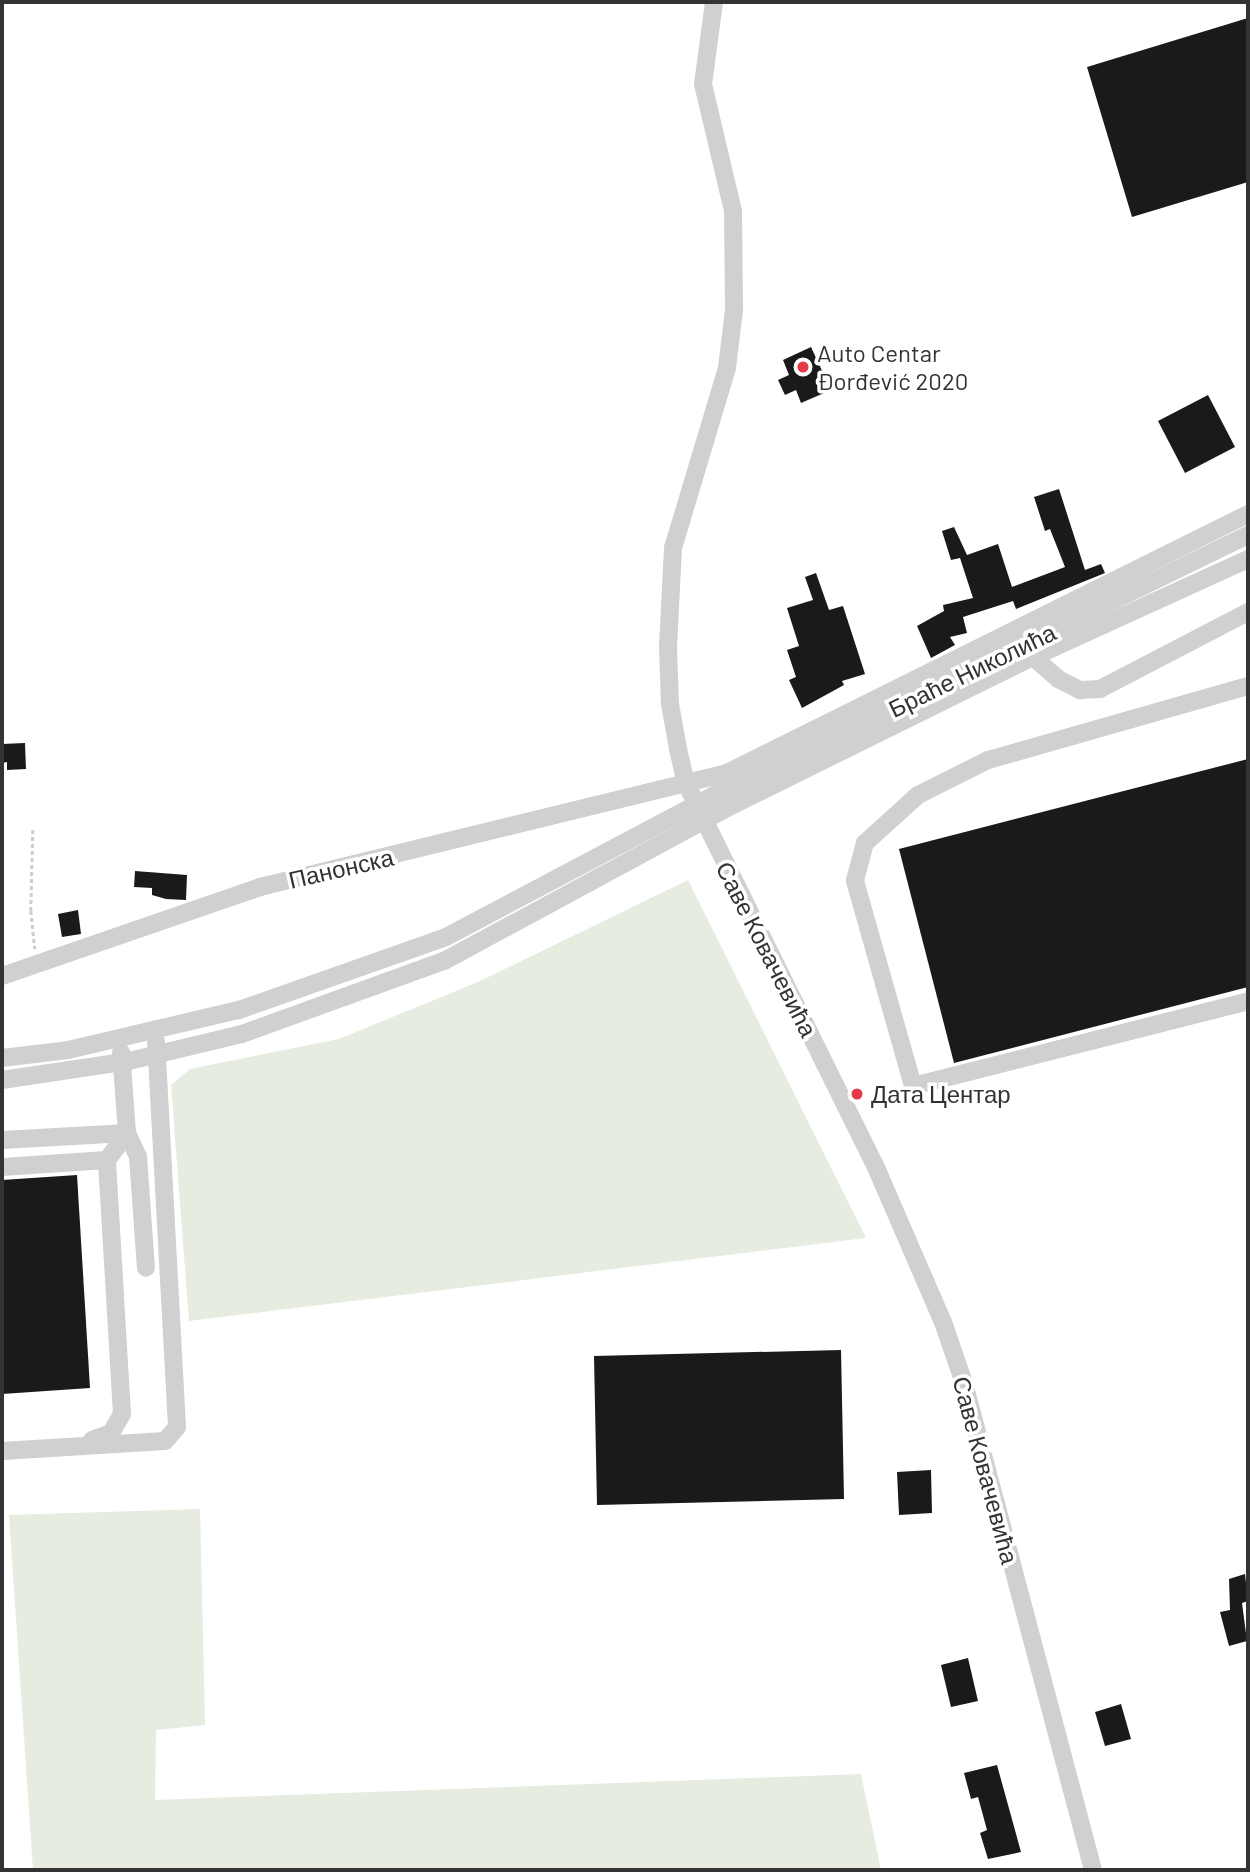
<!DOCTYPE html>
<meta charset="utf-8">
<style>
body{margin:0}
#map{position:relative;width:1250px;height:1872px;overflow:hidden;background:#fff;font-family:Barlow,sans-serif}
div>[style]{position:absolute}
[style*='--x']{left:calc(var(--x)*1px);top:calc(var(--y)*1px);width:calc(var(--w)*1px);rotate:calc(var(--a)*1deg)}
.green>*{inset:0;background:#e6ecdf}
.building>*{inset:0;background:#1a1a1a}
.path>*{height:2.5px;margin-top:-1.25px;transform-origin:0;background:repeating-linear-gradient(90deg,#cdcdcd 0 3.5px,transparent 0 7px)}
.minor>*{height:18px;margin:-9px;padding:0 9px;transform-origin:9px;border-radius:9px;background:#d0d0d0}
.dots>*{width:19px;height:19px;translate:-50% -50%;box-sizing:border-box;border:4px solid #fff;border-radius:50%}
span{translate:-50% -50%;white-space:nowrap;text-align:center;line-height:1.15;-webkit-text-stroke:7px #fff;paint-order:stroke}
.poi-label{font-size:24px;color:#333}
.left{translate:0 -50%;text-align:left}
.street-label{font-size:24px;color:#333}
.frame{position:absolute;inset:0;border:4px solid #333;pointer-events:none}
</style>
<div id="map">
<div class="green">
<i style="clip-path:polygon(688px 880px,866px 1238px,189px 1321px,171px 1085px,190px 1069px,339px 1039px,478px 982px)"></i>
<i style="clip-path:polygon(200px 1509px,205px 1725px,156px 1730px,155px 1800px,861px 1774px,881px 1870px,33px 1870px,9px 1515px)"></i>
</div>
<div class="building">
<i style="clip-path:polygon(1248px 18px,1248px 182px,1132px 217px,1087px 67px)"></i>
<i style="clip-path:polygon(811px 347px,831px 390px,801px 403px,796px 390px,785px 395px,778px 380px,789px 375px,783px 360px)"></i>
<i style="clip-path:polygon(1208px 395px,1235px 447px,1185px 473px,1158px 421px)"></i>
<i style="clip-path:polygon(1059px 489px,1085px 570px,1101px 564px,1105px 573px,1016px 609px,1013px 601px,963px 617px,967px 633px,950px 637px,955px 645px,931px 658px,917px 626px,944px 611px,943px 605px,973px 598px,960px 558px,951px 560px,942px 531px,954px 527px,967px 555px,998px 544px,1012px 587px,1065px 567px,1050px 529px,1045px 531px,1034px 497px)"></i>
<i style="clip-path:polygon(816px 573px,829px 610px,843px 606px,865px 674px,842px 681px,844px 685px,802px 708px,789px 680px,796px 677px,787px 650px,799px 646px,787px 608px,813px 600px,805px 577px)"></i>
<i style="clip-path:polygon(25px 743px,26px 769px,7px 770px,7px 762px,2px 763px,2px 744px)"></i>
<i style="clip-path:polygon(1248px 759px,1248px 987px,954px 1063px,899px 849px)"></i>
<i style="clip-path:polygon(135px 871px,187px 875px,186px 900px,166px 899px,152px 895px,152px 888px,134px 887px)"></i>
<i style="clip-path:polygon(78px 910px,81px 934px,62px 937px,58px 914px)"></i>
<i style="clip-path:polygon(77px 1175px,90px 1388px,2px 1394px,2px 1180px)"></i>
<i style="clip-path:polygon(841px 1350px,844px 1499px,597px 1505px,594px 1356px)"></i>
<i style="clip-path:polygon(931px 1470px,932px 1513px,899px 1515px,897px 1472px)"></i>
<i style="clip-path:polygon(1245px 1574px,1248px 1601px,1242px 1603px,1247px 1641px,1229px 1646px,1220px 1612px,1230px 1610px,1229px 1579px)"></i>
<i style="clip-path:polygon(968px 1658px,978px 1701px,951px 1707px,941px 1665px)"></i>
<i style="clip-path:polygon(1121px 1704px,1131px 1739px,1105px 1746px,1095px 1712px)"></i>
<i style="clip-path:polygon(997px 1765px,1021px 1852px,988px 1859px,980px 1833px,987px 1830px,978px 1797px,971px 1799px,964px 1773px)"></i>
</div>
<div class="path">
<i style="--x:33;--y:830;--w:81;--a:91.4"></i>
<i style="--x:31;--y:911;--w:38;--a:84"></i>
</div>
<div class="minor">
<i style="--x:714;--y:2;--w:83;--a:97.6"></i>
<i style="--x:703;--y:84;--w:130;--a:76.7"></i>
<i style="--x:733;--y:211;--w:99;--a:89.4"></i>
<i style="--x:734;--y:310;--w:58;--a:96.9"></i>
<i style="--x:727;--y:368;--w:188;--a:106.7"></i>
<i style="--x:673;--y:548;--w:99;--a:92.9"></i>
<i style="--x:668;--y:647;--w:57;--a:88"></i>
<i style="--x:670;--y:704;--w:46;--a:79.9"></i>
<i style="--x:678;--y:749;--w:35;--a:77"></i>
<i style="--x:686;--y:783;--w:434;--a:63.7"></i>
<i style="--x:878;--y:1172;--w:163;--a:66.6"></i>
<i style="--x:943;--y:1322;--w:65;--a:71"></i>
<i style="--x:964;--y:1383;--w:504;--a:75.16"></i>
<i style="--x:1033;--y:657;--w:33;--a:41"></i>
<i style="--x:1058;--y:679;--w:25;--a:27"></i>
<i style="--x:1080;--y:690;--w:20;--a:-3"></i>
<i style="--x:1100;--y:689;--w:167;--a:-27.5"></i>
<i style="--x:1248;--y:686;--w:270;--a:164.1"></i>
<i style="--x:988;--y:760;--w:78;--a:153.4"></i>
<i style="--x:918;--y:795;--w:72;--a:137.8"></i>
<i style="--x:865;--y:843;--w:39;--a:105"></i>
<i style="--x:855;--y:881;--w:213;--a:74.2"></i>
<i style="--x:913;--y:1086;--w:346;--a:-14.2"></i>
<i style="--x:2;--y:976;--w:273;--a:-19"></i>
<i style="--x:260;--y:887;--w:481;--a:-13.7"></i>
<i style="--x:727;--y:773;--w:582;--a:-26.43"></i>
<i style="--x:2;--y:1058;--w:66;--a:-6.9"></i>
<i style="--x:68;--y:1050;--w:176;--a:-13.2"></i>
<i style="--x:239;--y:1010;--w:219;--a:-19.4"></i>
<i style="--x:446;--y:937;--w:310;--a:-27.9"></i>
<i style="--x:720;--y:792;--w:587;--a:-25.95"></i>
<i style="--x:2;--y:1080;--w:128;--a:-8.5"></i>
<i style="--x:129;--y:1061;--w:116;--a:-13.4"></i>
<i style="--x:242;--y:1034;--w:215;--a:-19.9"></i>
<i style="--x:444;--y:961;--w:322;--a:-28.4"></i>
<i style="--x:727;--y:808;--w:341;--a:-26.3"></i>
<i style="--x:1033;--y:657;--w:236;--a:-24.5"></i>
<i style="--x:2;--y:1140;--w:125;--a:-3.2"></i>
<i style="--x:127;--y:1133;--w:26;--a:65"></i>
<i style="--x:138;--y:1157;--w:111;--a:85.9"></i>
<i style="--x:2;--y:1167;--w:105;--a:-3.8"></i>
<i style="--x:107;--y:1160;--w:34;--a:-53"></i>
<i style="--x:127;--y:1133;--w:81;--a:-94.2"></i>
<i style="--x:92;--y:1440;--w:20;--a:-20"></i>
<i style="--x:111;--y:1433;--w:22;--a:-60"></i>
<i style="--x:122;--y:1414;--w:254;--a:-93.4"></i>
<i style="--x:2;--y:1451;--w:163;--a:-3.5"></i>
<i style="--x:165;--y:1441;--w:18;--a:-49"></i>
<i style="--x:177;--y:1427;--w:385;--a:-93.1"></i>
</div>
<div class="dots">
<i style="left:803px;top:367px;background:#e63946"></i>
<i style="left:857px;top:1094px;background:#e63946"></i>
</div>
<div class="poi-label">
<span class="left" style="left:817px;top:367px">Auto Centar<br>Đorđević 2020</span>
<span class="left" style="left:871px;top:1094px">Дата Центар</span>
</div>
<div class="street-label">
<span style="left:972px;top:670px;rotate:-26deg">Браће Николића</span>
<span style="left:341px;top:868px;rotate:-13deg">Панонска</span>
<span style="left:767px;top:949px;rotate:63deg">Саве Ковачевића</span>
<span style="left:986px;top:1470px;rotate:75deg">Саве Ковачевића</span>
</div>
<div class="frame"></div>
</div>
